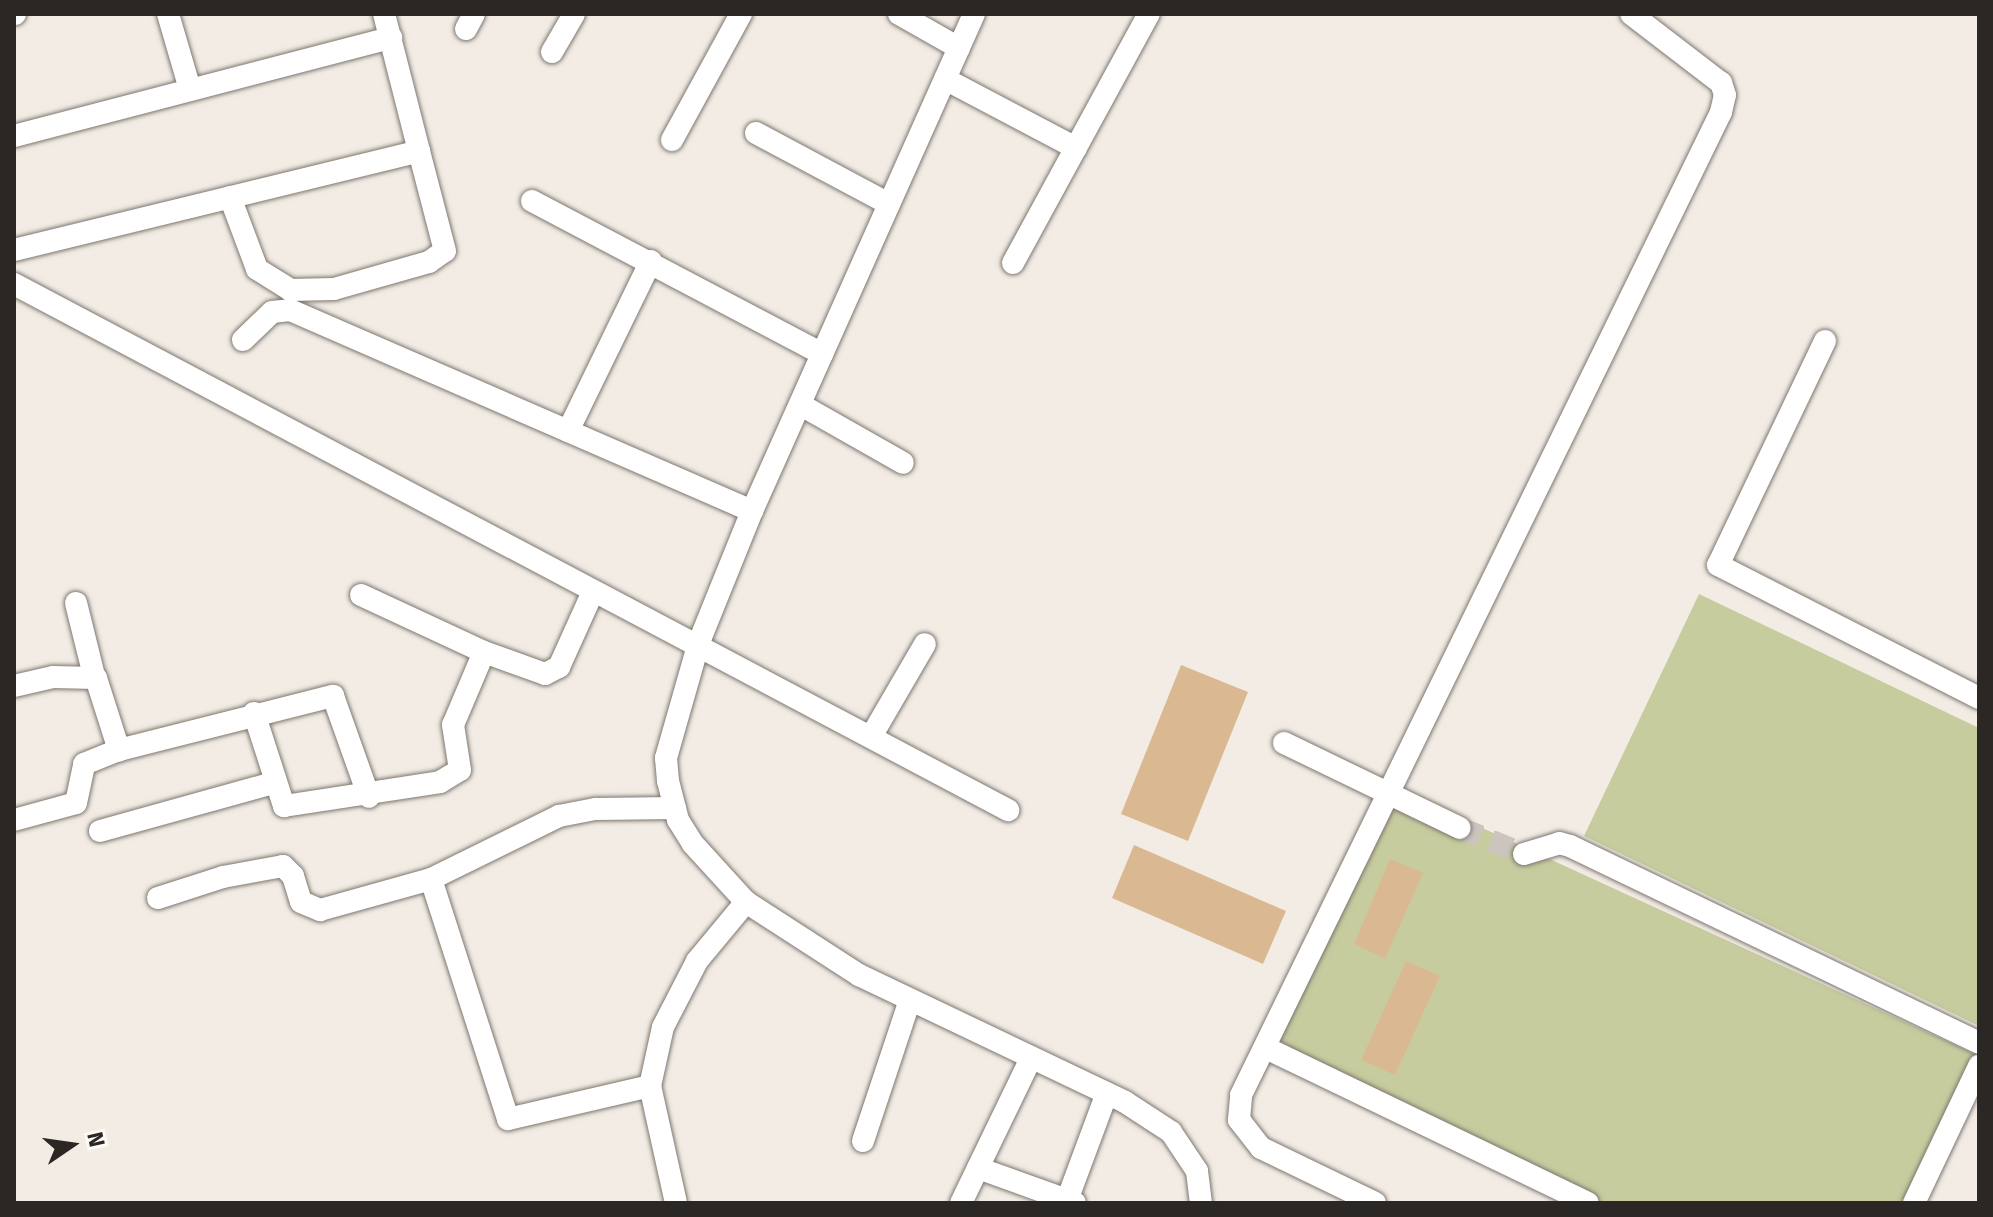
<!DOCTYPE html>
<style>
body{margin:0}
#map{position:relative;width:1993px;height:1217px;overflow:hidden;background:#f3ece5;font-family:"Fira Sans",sans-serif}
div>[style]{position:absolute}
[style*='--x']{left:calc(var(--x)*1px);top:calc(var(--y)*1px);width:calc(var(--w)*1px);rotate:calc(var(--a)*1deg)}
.green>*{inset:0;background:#c7cc9f}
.building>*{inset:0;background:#dab992}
.minor-tunnel>*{height:22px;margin-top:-11px;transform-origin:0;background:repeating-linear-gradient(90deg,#cbc5be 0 22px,transparent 0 33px)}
.roads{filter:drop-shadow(0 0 2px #7d7770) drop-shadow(0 0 2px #7d7770)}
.minor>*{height:22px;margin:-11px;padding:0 11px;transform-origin:11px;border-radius:11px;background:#fff}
span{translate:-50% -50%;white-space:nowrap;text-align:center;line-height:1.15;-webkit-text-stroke:8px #fefaf6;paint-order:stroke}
.frame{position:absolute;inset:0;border:16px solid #2a2724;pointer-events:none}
.north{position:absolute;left:32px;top:1105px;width:80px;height:80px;-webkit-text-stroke:6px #fefaf6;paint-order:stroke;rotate:77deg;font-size:22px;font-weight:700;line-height:32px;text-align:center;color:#2a2724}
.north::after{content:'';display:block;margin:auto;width:28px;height:36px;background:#2a2724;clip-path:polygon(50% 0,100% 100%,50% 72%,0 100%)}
</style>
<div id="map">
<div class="green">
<i style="clip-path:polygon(1699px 594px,1979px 728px,1979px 1026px,1584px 836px)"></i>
<i style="clip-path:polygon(1393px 787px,1979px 1056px,1913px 1203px,1584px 1203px,1270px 1058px)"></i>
</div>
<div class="building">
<i style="clip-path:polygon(1181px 665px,1248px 692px,1188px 841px,1121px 814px)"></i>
<i style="clip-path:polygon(1134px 845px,1286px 911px,1263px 964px,1112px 898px)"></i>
<i style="clip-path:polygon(1390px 859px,1423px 873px,1385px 959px,1354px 944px)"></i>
<i style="clip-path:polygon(1406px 961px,1440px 976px,1395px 1075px,1361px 1060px)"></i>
</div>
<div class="minor-tunnel">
<i style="--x:1460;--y:828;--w:69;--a:22.1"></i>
</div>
<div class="roads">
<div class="minor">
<i style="--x:14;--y:14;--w:1;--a:0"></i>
<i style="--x:168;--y:14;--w:78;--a:73.7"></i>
<i style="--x:899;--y:14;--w:69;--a:29.5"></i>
<i style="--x:974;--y:14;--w:544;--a:114.07"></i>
<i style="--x:752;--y:511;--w:141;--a:112"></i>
<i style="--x:699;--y:642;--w:121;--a:105.9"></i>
<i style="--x:666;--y:758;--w:23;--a:85"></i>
<i style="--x:668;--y:781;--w:40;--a:75.6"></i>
<i style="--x:678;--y:820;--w:28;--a:58"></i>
<i style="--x:693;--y:844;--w:79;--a:47.6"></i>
<i style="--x:746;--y:902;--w:135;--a:32.9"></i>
<i style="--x:859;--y:975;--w:295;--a:25.5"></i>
<i style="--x:1125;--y:1102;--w:55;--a:33.1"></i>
<i style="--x:1171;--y:1132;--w:47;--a:56.3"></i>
<i style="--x:1197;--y:1171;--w:32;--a:83"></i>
<i style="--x:466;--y:29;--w:17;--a:-62"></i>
<i style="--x:552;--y:52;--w:44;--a:-59.9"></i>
<i style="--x:945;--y:79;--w:148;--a:27.8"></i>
<i style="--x:756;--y:133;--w:151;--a:28.1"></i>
<i style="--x:14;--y:136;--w:390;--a:-14.6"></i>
<i style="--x:672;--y:140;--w:144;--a:-61.3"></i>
<i style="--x:230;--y:197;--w:77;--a:69.4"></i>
<i style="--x:257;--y:269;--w:39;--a:32"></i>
<i style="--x:290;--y:290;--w:44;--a:-1.3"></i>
<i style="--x:334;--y:289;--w:99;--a:-15.9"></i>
<i style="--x:429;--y:262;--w:19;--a:-35"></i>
<i style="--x:445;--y:251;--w:103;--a:-104.6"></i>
<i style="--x:532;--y:201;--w:328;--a:27.8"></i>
<i style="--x:14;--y:250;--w:417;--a:-13.7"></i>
<i style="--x:419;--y:151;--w:141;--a:-104.3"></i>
<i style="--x:1013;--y:263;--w:284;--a:-61.4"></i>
<i style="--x:14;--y:284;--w:1125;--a:27.89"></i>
<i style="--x:243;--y:340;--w:40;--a:-44"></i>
<i style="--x:272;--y:312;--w:18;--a:-6"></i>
<i style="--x:290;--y:310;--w:504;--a:23.51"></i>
<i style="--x:1825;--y:341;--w:248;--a:115.5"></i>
<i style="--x:1718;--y:565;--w:293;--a:27"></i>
<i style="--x:801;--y:405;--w:117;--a:29.6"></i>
<i style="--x:568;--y:431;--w:189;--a:-64"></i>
<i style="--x:361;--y:595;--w:136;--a:24.9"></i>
<i style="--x:484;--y:652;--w:65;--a:19.8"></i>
<i style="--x:545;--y:674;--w:16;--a:-27"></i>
<i style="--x:559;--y:667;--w:80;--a:-65.7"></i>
<i style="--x:76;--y:603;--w:75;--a:76.1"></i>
<i style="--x:14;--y:686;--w:40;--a:-13"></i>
<i style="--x:53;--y:677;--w:43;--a:1.3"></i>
<i style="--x:96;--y:678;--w:76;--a:72.3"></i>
<i style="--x:119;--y:750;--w:221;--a:-14.2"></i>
<i style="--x:333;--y:696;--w:107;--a:70.4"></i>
<i style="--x:254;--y:713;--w:98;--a:72.1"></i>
<i style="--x:284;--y:806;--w:158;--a:-8.7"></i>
<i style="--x:440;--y:782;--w:23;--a:-31"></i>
<i style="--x:460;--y:770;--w:46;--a:-98.8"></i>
<i style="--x:453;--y:725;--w:79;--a:-67"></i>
<i style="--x:872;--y:735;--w:105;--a:-59.8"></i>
<i style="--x:1284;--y:743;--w:195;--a:25.8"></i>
<i style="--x:14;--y:820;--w:64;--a:-15.3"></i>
<i style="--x:76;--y:803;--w:40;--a:-78"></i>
<i style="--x:84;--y:764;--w:38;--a:-22"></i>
<i style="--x:100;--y:831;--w:180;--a:-15.5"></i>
<i style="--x:1524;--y:854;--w:37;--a:-17"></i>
<i style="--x:1559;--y:843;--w:11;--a:15"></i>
<i style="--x:1570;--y:846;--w:454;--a:25.7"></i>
<i style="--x:431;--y:879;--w:252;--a:72.2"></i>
<i style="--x:508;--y:1119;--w:146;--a:-13.1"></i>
<i style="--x:158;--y:898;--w:68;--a:-17.9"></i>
<i style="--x:223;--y:877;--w:61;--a:-10.4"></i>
<i style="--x:283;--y:866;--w:14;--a:45"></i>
<i style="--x:293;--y:876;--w:27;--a:73"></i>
<i style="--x:301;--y:902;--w:21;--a:23"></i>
<i style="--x:320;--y:910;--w:115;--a:-15.6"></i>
<i style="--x:431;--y:879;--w:143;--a:-26.2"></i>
<i style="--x:559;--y:816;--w:38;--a:-11"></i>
<i style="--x:596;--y:809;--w:79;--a:-0.7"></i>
<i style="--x:1266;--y:1048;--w:357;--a:25.7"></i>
<i style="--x:863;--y:1141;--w:149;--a:-71.6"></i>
<i style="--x:978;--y:1168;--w:103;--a:19.8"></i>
<i style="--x:676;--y:1203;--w:120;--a:-102.5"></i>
<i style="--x:650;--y:1086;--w:60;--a:-77.6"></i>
<i style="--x:663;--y:1027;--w:74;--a:-62.7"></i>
<i style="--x:697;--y:961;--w:77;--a:-50.3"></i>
<i style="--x:961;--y:1203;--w:161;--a:-64.2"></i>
<i style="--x:1066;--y:1203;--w:117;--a:-69.6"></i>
<i style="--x:1375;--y:1203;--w:127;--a:-154.2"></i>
<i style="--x:1261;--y:1148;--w:36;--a:-128"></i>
<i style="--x:1239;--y:1120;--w:25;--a:-85"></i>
<i style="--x:1241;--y:1095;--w:1094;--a:-63.97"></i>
<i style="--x:1721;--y:112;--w:17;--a:-77"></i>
<i style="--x:1725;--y:95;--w:13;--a:-108"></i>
<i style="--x:1721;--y:83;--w:113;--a:-142.5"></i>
<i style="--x:1914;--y:1203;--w:152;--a:-64.6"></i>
</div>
</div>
<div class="frame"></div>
<div class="north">N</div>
</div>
